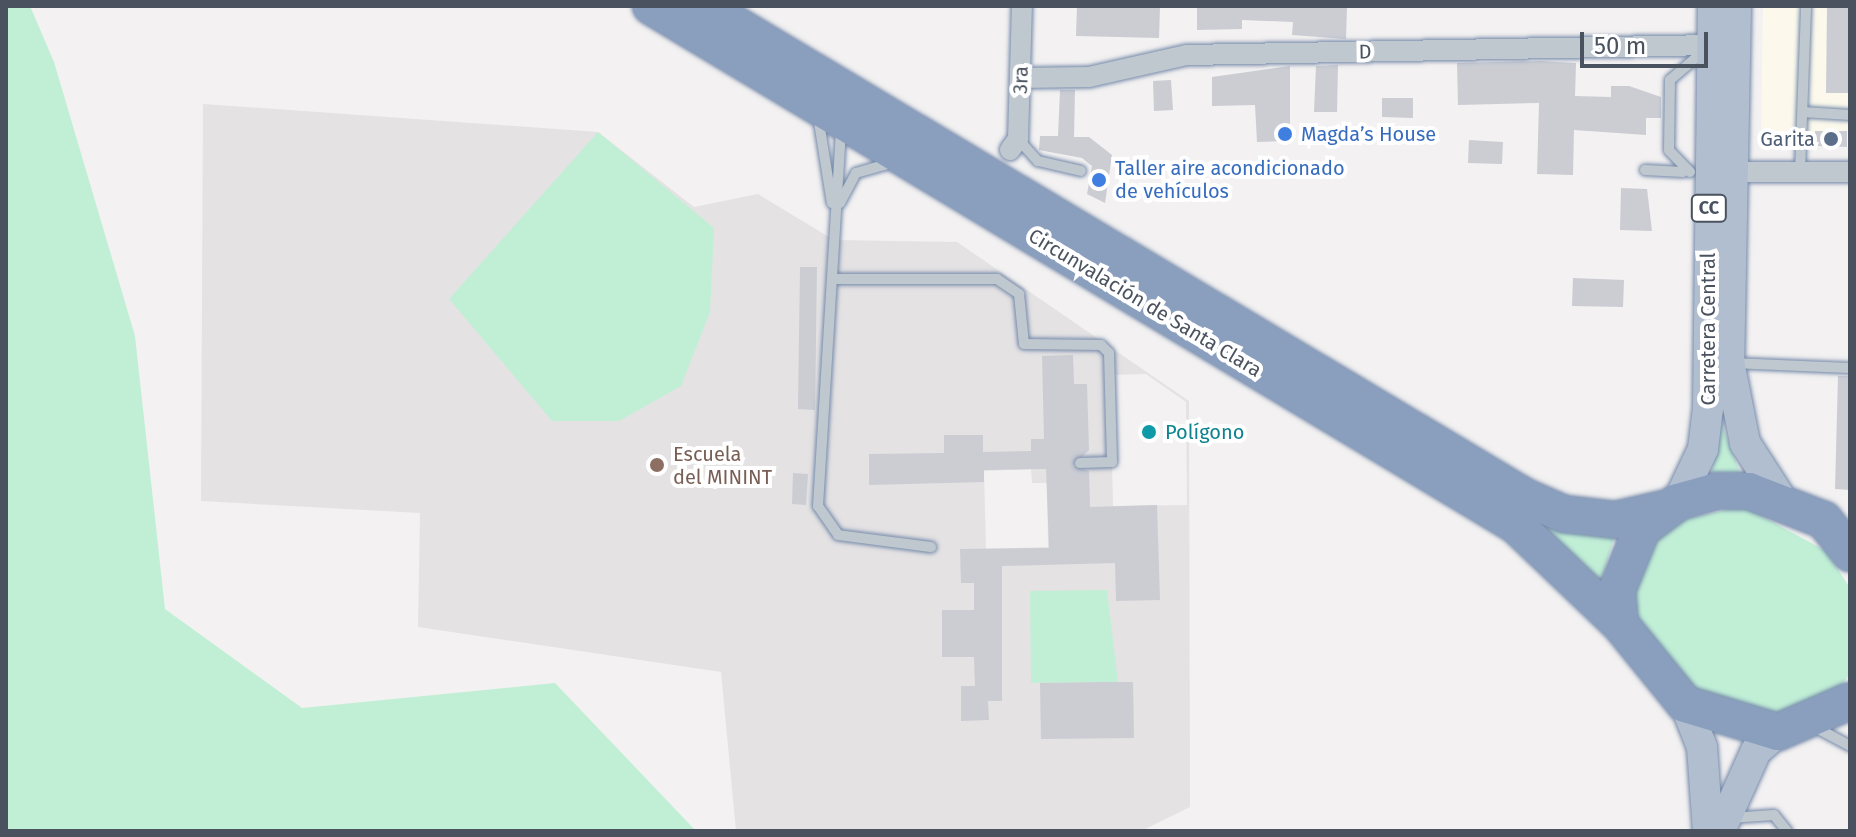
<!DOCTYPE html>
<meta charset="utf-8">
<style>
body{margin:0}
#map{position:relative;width:1856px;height:837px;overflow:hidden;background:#f3f1f1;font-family:"Fira Sans",sans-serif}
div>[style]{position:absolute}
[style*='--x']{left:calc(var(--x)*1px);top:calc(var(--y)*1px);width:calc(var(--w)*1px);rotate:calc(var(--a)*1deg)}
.commercial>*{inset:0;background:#fcf9ec}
.education>*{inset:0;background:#e4e2e3}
.green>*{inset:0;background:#c1efd6}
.building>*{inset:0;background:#cbcdd3}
.roads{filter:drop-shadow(0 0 2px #758aaa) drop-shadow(0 0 2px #758aaa)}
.lane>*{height:10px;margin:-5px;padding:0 5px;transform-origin:5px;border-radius:5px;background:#bfc7cf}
.street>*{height:20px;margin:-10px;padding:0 10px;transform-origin:10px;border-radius:10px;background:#bfc7cf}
.primary>*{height:30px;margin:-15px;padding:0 15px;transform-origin:15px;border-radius:15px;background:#b1becf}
.highway>*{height:36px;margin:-18px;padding:0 18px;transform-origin:18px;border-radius:18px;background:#8a9fbe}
.dots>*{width:22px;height:22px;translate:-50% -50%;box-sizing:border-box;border:4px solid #fff;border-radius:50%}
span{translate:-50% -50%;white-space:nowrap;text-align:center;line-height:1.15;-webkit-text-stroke:8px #fff;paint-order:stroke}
.shield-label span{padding:2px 6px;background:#fff;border:2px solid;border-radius:6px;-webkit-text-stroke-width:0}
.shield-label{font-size:18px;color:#49525e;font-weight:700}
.street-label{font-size:20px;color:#49525e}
.shop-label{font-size:20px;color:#366cbe}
.left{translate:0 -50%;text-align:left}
.service-label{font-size:20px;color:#4e5e75}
.right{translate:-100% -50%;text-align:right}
.culture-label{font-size:20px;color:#0d838f}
.education-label{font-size:20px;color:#785e54}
.frame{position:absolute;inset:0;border:8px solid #49525e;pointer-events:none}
.scale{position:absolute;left:1580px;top:32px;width:128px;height:36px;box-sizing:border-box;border:4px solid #49525e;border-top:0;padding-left:10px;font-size:24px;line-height:28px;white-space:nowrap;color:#49525e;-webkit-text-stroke:6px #fff;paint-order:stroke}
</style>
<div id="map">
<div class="commercial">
<i style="clip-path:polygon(1763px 6px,1850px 6px,1850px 147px,1761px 145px)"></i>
</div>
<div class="education">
<i style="clip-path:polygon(evenodd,203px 104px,598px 132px,694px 207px,758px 194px,834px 240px,957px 242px,1189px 401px,1190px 807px,1141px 831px,736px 831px,721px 672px,418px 627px,420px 513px,201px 501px,203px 104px,1146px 374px,1186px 402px,1187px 505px,1113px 506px,1110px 375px,1146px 374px,203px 104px,1031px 469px,1032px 483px,1047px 483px,1048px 547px,986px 549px,984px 471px,1031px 469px)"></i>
</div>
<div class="green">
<i style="clip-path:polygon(6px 6px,30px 6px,54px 62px,135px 336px,165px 609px,302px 708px,555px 683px,696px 831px,6px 831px)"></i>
<i style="clip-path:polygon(598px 132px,714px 228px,710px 312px,681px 386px,619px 421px,552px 421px,449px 299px)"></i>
<i style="clip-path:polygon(1347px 401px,1617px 528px,1599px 588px)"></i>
<i style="clip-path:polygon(1720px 419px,1740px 473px,1712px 472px)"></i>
<i style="clip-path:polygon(1743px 506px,1826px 551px,1850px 588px,1850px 673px,1839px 690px,1781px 715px,1713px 702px,1672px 674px,1642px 639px,1631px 606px,1634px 573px,1668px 523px)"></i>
<i style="clip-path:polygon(1107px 590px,1118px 682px,1031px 683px,1030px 591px)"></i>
</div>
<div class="building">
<i style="clip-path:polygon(1077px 6px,1160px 6px,1159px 38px,1076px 36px)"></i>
<i style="clip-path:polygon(1197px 6px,1347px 6px,1346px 39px,1292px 35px,1293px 22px,1242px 20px,1242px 29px,1197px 30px)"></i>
<i style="clip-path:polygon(1827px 6px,1850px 6px,1850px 93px,1826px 93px)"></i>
<i style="clip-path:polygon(1540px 61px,1576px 63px,1575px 96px,1611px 97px,1611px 86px,1629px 86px,1661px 97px,1661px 118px,1646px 118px,1646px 135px,1574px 130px,1573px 175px,1537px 174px,1539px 103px,1458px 105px,1457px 63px)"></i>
<i style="clip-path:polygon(1338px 65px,1337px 112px,1314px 112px,1316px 66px)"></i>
<i style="clip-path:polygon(1290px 66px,1290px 141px,1257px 142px,1255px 105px,1212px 106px,1212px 77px)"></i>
<i style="clip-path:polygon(1171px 80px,1173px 110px,1154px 111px,1153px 81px)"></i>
<i style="clip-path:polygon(1060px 90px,1075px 90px,1074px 137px,1089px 137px,1112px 155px,1105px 203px,1087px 194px,1092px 166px,1082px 158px,1039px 150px,1040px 136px,1058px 136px)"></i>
<i style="clip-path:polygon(1382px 98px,1413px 98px,1413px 118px,1382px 117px)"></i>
<i style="clip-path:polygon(1815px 131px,1847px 131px,1847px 147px,1815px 146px)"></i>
<i style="clip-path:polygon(1469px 140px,1503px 142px,1502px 164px,1468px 163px)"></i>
<i style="clip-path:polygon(1621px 188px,1647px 189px,1652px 231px,1620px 230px)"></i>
<i style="clip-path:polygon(800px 267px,817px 267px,815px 410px,798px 409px)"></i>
<i style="clip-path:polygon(1573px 278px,1624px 280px,1623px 307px,1572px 306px)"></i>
<i style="clip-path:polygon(1073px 355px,1074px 384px,1087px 384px,1089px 450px,1073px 466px,1089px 471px,1090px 507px,1157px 505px,1160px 600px,1116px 601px,1115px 563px,1002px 566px,1002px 701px,988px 701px,989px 720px,961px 721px,961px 686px,975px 686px,974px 657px,942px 657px,942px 610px,974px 610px,974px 583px,961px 583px,960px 549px,1049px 548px,1046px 469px,984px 470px,984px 482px,869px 485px,869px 454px,944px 453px,944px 435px,983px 435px,983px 452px,1031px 451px,1031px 439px,1044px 439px,1042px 356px)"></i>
<i style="clip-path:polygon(1838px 376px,1850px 376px,1850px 490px,1835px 489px)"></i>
<i style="clip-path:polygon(793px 473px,808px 474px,806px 505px,792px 504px)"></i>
<i style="clip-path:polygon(1102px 682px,1133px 682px,1134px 738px,1041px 739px,1040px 683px)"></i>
</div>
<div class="roads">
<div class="lane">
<i style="--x:1803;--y:112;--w:47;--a:3.7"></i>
<i style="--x:818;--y:116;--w:88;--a:80.9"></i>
<i style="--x:841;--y:130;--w:377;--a:93.5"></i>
<i style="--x:818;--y:506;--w:35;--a:55"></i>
<i style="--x:838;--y:535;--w:94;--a:7.4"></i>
<i style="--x:1018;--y:139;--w:30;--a:48"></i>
<i style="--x:1038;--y:161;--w:44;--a:13.1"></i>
<i style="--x:1645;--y:170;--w:38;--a:3"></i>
<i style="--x:1690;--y:172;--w:30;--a:-134"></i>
<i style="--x:1669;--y:150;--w:70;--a:-89.2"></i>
<i style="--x:1670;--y:80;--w:48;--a:-40.7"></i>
<i style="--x:1800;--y:172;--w:166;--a:-87.9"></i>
<i style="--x:840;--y:203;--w:34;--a:-62"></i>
<i style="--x:856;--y:173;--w:35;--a:-16"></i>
<i style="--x:832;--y:279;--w:165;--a:0"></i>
<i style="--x:997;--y:279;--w:27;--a:34"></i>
<i style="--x:1019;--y:294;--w:50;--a:84.3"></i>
<i style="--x:1024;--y:344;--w:77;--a:0.7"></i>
<i style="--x:1101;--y:345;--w:11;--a:45"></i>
<i style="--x:1109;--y:353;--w:109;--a:88.4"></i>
<i style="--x:1112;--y:462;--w:32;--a:178"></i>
<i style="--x:1731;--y:363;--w:119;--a:2.4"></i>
<i style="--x:1813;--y:726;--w:42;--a:28.4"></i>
<i style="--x:1730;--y:818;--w:44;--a:-3.9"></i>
<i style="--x:1774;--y:815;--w:21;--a:51"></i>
</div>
<div class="street">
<i style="--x:1021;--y:78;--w:68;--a:-0.8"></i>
<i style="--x:1089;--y:77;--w:100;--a:-12.7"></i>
<i style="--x:1187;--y:55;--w:525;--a:-1.09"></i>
<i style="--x:1010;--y:150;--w:14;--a:-54"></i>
<i style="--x:1018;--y:139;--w:133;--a:-88.3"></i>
<i style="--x:1721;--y:172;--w:129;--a:0"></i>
</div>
<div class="primary">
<i style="--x:1736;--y:6;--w:356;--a:91.1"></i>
<i style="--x:1729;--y:362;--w:83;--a:78.8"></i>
<i style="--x:1745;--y:443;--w:70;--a:57.2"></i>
<i style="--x:1678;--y:502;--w:59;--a:-64.7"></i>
<i style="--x:1703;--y:449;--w:39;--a:-83"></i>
<i style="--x:1708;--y:410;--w:404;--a:-89.3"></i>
<i style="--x:1685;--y:704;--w:46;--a:68.4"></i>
<i style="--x:1702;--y:747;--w:84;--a:85.9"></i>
<i style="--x:1720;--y:831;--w:88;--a:-65.8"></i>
<i style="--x:1756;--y:751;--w:29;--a:-41"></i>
</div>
<div class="highway">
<i style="--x:651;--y:6;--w:1009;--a:30.96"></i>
<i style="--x:1516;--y:525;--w:144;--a:43.6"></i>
<i style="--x:704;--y:6;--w:957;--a:30.88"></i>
<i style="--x:1525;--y:497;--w:43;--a:23.6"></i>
<i style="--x:1564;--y:514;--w:51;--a:6.7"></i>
<i style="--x:1615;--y:520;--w:54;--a:-12.8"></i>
<i style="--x:1850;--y:553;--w:42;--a:-128.2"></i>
<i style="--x:1824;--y:520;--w:80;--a:-158.9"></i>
<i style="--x:1749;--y:491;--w:32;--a:180"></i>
<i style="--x:1717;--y:491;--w:41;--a:164.2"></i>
<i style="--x:1678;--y:502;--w:45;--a:143.1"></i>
<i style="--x:1642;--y:529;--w:66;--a:112.3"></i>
<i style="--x:1617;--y:590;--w:34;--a:85"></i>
<i style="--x:1620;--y:624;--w:103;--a:50.9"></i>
<i style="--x:1685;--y:704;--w:97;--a:16.8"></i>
<i style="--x:1778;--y:732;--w:78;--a:-23.3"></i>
</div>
</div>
<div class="dots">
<i style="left:1285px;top:134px;background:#3f7fe0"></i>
<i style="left:1831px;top:139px;background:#5c6f8a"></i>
<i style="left:1099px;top:180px;background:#3f7fe0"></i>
<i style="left:1149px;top:432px;background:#0f9aa8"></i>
<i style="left:657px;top:465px;background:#8d6e63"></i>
</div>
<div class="shield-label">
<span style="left:1709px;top:208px">CC</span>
</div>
<div class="street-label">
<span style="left:1365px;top:52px;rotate:-1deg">D</span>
<span style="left:1021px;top:80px;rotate:-88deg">3ra</span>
<span style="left:1145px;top:303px;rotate:31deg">Circunvalación de Santa Clara</span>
<span style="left:1708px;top:329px;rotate:-90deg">Carretera Central</span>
</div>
<div class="shop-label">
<span class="left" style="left:1301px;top:134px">Magda’s House</span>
<span class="left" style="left:1115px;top:180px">Taller aire acondicionado<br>de vehículos</span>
</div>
<div class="service-label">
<span class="right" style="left:1815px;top:139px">Garita</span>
</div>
<div class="culture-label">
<span class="left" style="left:1165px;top:432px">Polígono</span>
</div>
<div class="education-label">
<span class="left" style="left:673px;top:466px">Escuela<br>del MININT</span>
</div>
<div class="frame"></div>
<div class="scale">50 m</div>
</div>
